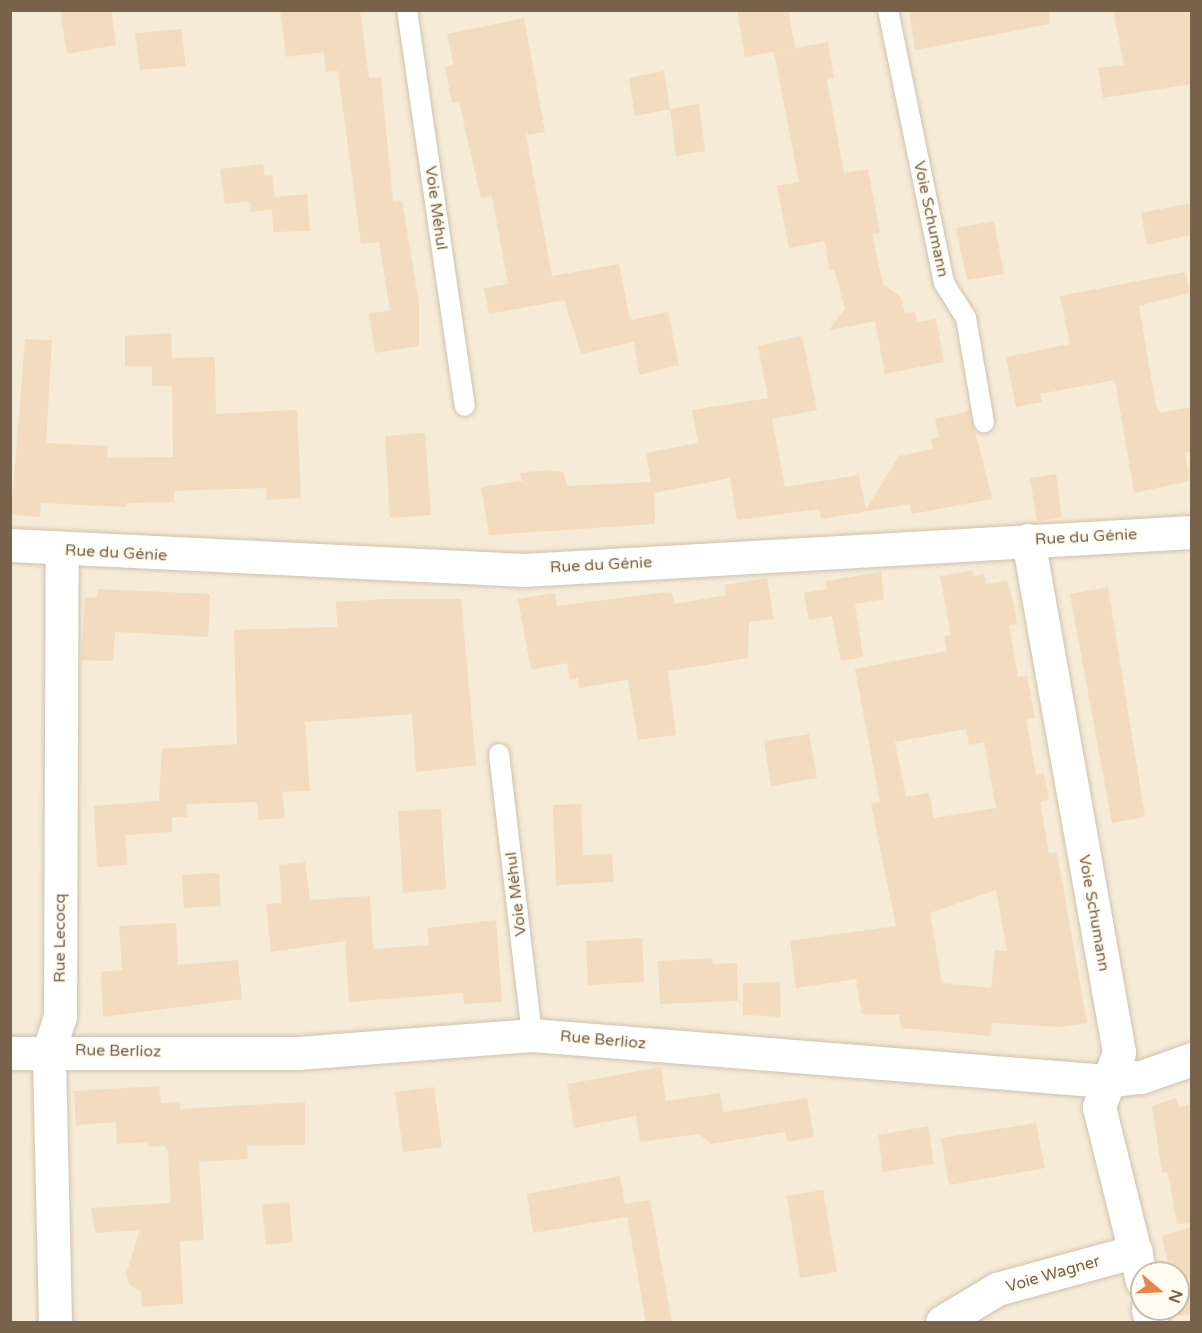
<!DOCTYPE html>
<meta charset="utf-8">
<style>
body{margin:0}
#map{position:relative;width:1202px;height:1333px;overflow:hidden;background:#fdf8e9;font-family:"Varela Round",sans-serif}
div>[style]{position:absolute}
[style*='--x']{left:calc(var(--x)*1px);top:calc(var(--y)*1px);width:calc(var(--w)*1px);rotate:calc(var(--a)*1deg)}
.residential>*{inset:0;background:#f5ebd7}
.building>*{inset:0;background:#f3dbbf}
.roads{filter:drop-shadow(0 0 2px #d0c1ad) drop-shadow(0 0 2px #d0c1ad)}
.lane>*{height:20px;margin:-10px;padding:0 10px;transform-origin:10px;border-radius:10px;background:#fff}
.street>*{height:33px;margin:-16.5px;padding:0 16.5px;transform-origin:16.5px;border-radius:16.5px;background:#fff}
span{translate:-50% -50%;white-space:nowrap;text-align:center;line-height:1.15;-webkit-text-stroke:4.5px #fffbf0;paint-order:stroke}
.street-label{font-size:16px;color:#79624b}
.frame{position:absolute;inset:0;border:12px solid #79624b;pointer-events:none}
.north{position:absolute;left:1130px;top:1261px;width:60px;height:60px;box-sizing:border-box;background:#fffbf0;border:2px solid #c9beae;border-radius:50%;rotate:109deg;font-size:16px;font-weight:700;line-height:24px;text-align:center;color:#79624b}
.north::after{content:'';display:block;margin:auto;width:21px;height:27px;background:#e9844b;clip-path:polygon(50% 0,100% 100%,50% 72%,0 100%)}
</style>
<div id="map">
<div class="residential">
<i style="clip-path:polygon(evenodd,10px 11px,1191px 11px,1191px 1322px,11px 1322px,10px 11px,1142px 1273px,1178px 1273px,1178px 1309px,1142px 1309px,1142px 1273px)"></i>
</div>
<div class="building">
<i style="clip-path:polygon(60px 10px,111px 10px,116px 45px,67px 54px)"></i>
<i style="clip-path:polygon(280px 10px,360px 10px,369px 78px,381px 77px,393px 202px,402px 201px,419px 303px,419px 346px,375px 353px,369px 313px,390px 311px,379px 242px,361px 244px,338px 71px,326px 72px,324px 52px,286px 57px)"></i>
<i style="clip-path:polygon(737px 10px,788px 10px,795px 48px,745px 57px)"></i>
<i style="clip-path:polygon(909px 10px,1049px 10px,1050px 24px,915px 50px)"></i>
<i style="clip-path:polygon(1113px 10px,1191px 10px,1191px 84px,1103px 98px,1098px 68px,1124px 65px)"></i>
<i style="clip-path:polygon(524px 18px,545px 132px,526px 135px,552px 276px,619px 264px,630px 320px,668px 312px,679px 365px,639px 375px,634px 342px,581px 354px,564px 300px,489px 314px,484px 288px,508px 284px,492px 196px,481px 198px,459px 102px,452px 103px,445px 67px,454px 65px,447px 34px)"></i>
<i style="clip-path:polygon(181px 29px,186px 66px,140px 70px,135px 33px)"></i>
<i style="clip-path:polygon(828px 42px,834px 78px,827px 80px,844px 173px,868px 169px,880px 233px,872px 234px,883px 284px,901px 297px,905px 314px,915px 312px,917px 322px,936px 319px,944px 362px,885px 374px,875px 321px,828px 331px,845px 309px,834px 269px,829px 269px,825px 241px,789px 248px,777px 186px,799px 182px,774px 52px)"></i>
<i style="clip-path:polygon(664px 71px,670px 109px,699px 104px,705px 151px,676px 156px,670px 109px,635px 116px,629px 78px)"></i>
<i style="clip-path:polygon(263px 164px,265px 176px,272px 175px,275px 197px,307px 194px,310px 231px,273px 232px,272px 209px,251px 212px,250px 201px,225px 204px,220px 169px)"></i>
<i style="clip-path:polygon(1191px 203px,1191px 235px,1147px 245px,1141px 213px)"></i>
<i style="clip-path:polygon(994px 221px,1004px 274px,967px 280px,956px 228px)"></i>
<i style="clip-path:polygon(1185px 272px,1190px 293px,1139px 306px,1156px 406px,1161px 413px,1191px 407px,1191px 452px,1185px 453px,1190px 481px,1134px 493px,1115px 380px,1040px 394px,1042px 402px,1016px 407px,1006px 357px,1070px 344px,1060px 296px)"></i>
<i style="clip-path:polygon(171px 333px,172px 358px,215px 357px,216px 414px,297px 410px,301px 498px,267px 500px,266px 488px,174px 491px,174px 502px,127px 503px,126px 507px,41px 503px,40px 517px,11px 515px,25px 339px,52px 340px,46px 443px,108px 446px,107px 458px,173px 457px,172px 386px,152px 386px,152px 366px,125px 366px,125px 336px)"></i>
<i style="clip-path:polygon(802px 336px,817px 410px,772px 419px,785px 487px,859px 475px,866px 509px,899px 456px,933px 449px,931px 439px,939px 437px,935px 419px,970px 411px,992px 499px,912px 514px,910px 504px,821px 519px,819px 509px,737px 520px,730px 478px,654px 493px,655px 524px,489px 535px,481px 487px,522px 481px,520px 473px,545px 470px,564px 472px,567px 486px,651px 482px,646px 453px,698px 443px,692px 410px,768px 398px,758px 346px)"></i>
<i style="clip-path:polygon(425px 433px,431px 515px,390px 518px,385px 436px)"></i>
<i style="clip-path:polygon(1056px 474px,1062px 517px,1037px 521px,1030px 478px)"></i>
<i style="clip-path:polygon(evenodd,973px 570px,974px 576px,984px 574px,986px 584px,1007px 581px,1014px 604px,1017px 624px,1009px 625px,1018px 677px,1027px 676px,1035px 718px,1026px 719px,1036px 774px,1044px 773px,1049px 800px,1040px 802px,1049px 853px,1057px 852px,1087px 1023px,1060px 1027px,992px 1023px,991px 1036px,901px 1028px,899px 1015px,862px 1014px,856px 979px,796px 988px,790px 941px,896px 926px,871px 804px,880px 802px,855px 669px,947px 651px,944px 636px,951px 635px,940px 576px,973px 570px,966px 729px,969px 745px,984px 742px,996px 808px,934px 818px,929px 793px,906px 797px,895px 742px,966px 729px,973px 570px,996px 890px,1007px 951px,995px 950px,991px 988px,942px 983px,930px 913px,996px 890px)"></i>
<i style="clip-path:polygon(881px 572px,884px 599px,855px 604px,863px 657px,841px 661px,832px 616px,809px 620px,804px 593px,827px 589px,826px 581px)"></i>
<i style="clip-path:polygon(767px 578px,774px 619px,749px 622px,748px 658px,668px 671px,676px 735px,638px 740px,628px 680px,579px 688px,578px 678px,570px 680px,567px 663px,531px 670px,518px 599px,555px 593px,557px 606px,666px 592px,672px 593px,674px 604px,726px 595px,725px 585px)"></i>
<i style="clip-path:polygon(1108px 587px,1145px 817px,1112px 823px,1070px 594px)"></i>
<i style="clip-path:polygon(98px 589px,210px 594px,208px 637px,115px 632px,113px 661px,81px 660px,85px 597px,97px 598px)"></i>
<i style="clip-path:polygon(387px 599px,461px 599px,476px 765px,416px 772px,412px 714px,305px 722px,310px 791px,282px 792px,285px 818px,259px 820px,257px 802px,186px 804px,187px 817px,172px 817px,172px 832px,125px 835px,127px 865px,97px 867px,94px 806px,159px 801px,162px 749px,237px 744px,234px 630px,337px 627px,336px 602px)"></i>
<i style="clip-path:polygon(809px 734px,817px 778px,771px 786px,764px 741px)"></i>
<i style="clip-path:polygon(581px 804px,583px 855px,612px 854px,614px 882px,556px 885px,553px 805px)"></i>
<i style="clip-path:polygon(441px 809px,446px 889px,403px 893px,398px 811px)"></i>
<i style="clip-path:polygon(305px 862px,310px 900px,370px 896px,373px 949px,429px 945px,427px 928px,496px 920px,502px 1002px,464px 1004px,463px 993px,349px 1002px,345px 941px,271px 952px,266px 904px,282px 903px,279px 865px)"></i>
<i style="clip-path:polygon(219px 873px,221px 906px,184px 908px,182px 875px)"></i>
<i style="clip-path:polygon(176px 923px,178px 965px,238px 960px,242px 999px,103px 1017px,101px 972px,122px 970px,119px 926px)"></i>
<i style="clip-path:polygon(642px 938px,644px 982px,588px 985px,586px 941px)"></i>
<i style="clip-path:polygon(712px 958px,713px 964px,737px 963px,738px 1001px,660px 1004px,658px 961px)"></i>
<i style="clip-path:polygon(780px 982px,781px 1017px,743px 1015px,743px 983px)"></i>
<i style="clip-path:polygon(661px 1067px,666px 1101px,720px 1093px,723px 1112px,807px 1098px,814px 1137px,787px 1142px,785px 1132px,711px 1144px,699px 1134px,640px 1142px,636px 1116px,574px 1128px,567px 1084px)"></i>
<i style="clip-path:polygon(159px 1086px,161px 1103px,179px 1102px,180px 1109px,305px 1102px,305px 1145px,247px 1146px,248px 1159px,199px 1162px,204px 1240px,180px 1241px,183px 1304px,142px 1307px,141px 1292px,129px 1284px,126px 1274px,140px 1230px,95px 1233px,91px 1208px,171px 1203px,168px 1152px,165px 1146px,148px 1147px,148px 1142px,117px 1144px,116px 1122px,76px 1125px,74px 1091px)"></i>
<i style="clip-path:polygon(434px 1087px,442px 1147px,403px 1152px,395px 1092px)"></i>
<i style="clip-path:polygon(1176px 1098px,1178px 1107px,1191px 1105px,1191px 1223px,1177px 1224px,1168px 1172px,1162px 1173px,1152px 1106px)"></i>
<i style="clip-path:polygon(1036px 1123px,1045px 1168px,949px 1185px,941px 1138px)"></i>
<i style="clip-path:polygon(928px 1126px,934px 1164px,883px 1172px,878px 1135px)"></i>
<i style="clip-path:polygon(620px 1176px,625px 1204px,650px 1200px,672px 1323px,646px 1323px,634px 1254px,627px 1217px,533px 1233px,527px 1194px)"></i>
<i style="clip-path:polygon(823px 1190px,837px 1272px,800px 1278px,787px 1196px)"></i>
<i style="clip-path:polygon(289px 1202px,293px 1242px,266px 1245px,262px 1205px)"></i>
<i style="clip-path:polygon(1191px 1227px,1191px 1314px,1180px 1316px,1178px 1273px,1170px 1273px,1162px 1236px)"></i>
</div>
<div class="roads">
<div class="lane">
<i style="--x:407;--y:10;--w:400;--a:81.7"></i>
<i style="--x:888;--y:10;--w:279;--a:78.4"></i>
<i style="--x:944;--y:283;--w:41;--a:57.8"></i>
<i style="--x:966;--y:318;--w:106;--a:80.2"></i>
<i style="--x:499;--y:754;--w:283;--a:83.3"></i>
</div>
<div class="street">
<i style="--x:1028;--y:540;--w:520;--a:79.92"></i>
<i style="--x:1119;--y:1052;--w:59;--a:110"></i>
<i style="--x:1099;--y:1107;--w:179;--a:76.1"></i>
<i style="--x:10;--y:545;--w:515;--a:2.78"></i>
<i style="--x:524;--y:570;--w:669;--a:-3.26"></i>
<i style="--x:10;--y:1053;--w:288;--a:0"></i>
<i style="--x:298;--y:1053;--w:235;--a:-4.4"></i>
<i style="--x:532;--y:1035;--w:576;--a:4.58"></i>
<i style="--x:1106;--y:1081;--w:35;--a:-7"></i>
<i style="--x:1141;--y:1077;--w:54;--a:-19.4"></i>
<i style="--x:1148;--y:1309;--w:13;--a:77"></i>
<i style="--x:55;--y:1322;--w:272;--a:-91.3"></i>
<i style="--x:49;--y:1050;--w:35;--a:-72"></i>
<i style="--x:60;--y:1017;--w:466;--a:-89.8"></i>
<i style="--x:942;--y:1322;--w:64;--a:-31"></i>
<i style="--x:997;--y:1289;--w:144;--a:-15.3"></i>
</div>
</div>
<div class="street-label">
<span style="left:436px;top:208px;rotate:82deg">Voie Méhul</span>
<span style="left:931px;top:219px;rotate:78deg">Voie Schumann</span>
<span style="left:1086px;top:537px;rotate:-3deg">Rue du Génie</span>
<span style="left:116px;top:553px;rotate:3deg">Rue du Génie</span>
<span style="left:601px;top:565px;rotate:-3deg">Rue du Génie</span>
<span style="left:516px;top:894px;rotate:-97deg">Voie Méhul</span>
<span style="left:1094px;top:913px;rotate:80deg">Voie Schumann</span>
<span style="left:60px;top:938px;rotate:-90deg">Rue Lecocq</span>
<span style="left:603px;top:1040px;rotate:5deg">Rue Berlioz</span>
<span style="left:118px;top:1051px;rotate:1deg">Rue Berlioz</span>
<span style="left:1053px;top:1274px;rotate:-16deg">Voie Wagner</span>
</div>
<div class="frame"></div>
<div class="north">N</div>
</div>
